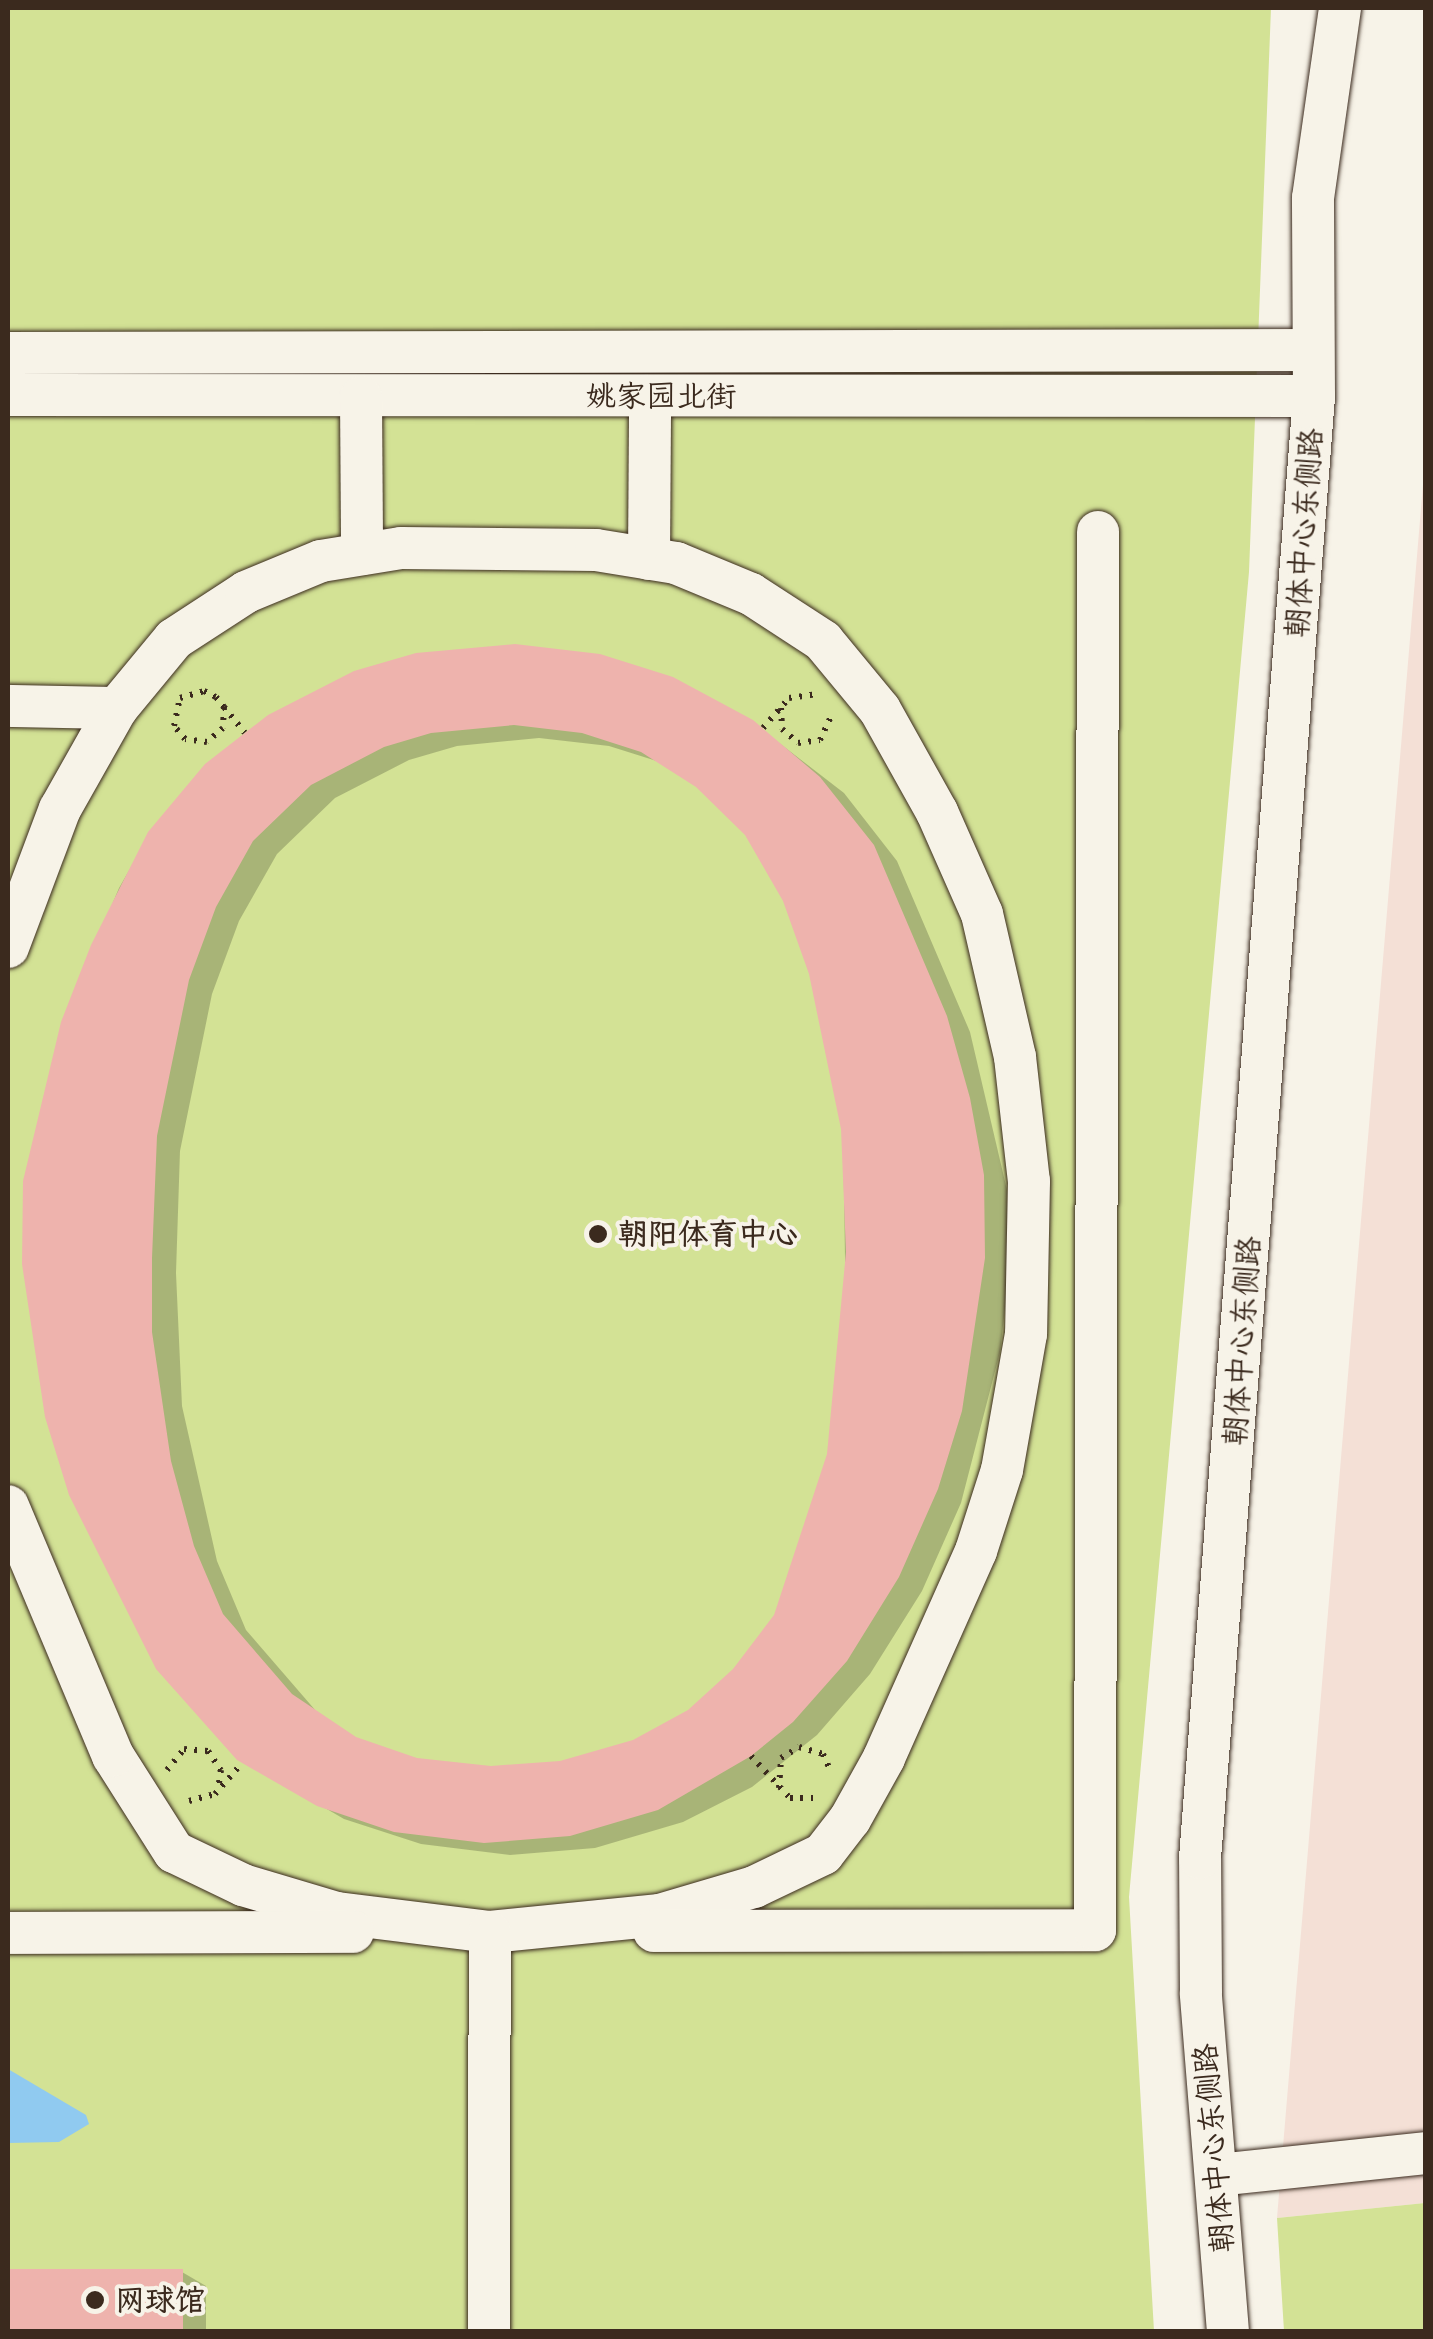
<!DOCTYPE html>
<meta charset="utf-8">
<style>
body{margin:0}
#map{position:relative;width:1433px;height:2339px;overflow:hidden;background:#f7f3e8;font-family:"Shantell Sans","LXGW WenKai TC",sans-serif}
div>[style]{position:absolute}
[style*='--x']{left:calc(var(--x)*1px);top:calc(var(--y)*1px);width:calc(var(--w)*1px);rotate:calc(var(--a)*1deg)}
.built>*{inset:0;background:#f4e0d6}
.green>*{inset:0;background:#d3e295}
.water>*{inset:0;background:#90caf0}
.shadow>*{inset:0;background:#0003}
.building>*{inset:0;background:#eeb3ad}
.path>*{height:6px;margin-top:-3px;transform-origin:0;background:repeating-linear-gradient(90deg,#3b2a1e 0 2.5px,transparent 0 10.5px)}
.roads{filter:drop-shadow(0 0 2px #3b2a1e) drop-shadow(0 0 2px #3b2a1e)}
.minor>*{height:42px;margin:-21px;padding:0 21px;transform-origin:21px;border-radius:21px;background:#f7f3e8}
.dots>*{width:28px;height:28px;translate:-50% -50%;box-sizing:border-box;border:5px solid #f7f3e8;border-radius:50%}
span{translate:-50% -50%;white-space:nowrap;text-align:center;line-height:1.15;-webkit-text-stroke:8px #f7f3e8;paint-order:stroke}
.street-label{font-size:30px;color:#3b2a1e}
.poi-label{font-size:30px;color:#3b2a1e;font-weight:700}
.left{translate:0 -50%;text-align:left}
.frame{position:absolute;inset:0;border:10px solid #3b2a1e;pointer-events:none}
</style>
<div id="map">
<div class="built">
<i style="clip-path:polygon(1425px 461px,1425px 2203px,1277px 2218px)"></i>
</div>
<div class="green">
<i style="clip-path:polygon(8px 8px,1271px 8px,1249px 572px,1129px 1897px,1154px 2331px,8px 2332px)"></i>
<i style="clip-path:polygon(1425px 2203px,1425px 2331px,1284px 2331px,1277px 2218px)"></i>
</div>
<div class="water">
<i style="clip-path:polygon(8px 2069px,86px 2115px,89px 2124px,59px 2142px,8px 2143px)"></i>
</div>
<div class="shadow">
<i style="clip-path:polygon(evenodd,269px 717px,752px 722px,844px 793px,897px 861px,970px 1032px,1007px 1190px,1009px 1273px,1000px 1352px,961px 1503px,922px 1591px,870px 1674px,817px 1735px,752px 1787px,683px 1822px,595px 1848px,510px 1855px,421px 1844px,344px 1819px,239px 1758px,63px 1022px,119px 888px,150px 834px,269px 717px,539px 738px,609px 746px,663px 763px,698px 785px,747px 833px,785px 900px,812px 973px,843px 1129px,846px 1323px,829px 1455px,777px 1616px,735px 1671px,690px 1712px,634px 1742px,560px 1763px,491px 1769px,417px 1760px,362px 1742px,316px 1711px,246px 1630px,217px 1561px,182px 1406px,176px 1273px,180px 1151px,212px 994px,239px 921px,277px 854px,335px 798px,409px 760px,457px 746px,539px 738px)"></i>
<i style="clip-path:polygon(8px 2271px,182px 2272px,206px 2286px,206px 2332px,8px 2332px)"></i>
</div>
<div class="building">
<i style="clip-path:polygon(evenodd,515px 644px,600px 654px,673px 677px,753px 720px,820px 777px,874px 845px,947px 1016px,970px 1098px,984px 1175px,985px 1258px,962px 1411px,938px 1489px,899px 1577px,847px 1661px,793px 1722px,751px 1756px,658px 1810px,570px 1836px,484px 1843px,394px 1832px,317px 1806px,237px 1760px,156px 1669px,69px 1495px,45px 1417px,22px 1264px,23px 1181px,61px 1022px,91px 945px,148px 832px,205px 764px,268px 715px,354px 671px,416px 653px,515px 644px,514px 725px,582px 733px,641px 752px,696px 787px,745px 835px,783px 901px,809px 974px,841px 1129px,846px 1252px,827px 1454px,774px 1615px,733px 1669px,688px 1710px,633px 1740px,560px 1761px,491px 1766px,417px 1758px,356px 1737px,292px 1694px,223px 1614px,194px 1546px,171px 1461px,152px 1332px,152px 1258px,157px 1136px,189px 980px,216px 907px,253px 841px,311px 785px,384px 747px,431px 733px,514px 725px)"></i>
<i style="clip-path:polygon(8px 2269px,183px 2269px,183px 2332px,8px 2332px)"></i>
</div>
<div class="path">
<i style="--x:224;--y:707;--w:21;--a:93"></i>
<i style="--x:223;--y:728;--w:21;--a:139"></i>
<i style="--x:207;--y:742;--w:22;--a:-172"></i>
<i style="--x:185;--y:739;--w:17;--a:-130"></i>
<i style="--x:174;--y:726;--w:29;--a:-78"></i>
<i style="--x:180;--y:698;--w:25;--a:-16"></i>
<i style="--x:204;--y:691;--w:13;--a:27"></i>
<i style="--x:216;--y:697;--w:13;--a:51"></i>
<i style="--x:224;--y:707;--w:33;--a:51"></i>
<i style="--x:781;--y:708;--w:21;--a:87"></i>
<i style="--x:782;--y:729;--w:21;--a:41"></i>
<i style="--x:798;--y:743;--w:22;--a:-8"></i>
<i style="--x:820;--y:740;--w:29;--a:-65"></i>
<i style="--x:763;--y:728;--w:40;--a:-49"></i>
<i style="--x:789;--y:698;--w:27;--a:-8"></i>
<i style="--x:751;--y:1756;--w:57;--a:47.1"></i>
<i style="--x:790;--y:1798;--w:26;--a:0"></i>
<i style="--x:167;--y:1770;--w:27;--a:-51"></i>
<i style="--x:184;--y:1749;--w:24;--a:5"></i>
<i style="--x:208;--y:1751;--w:23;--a:56"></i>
<i style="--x:221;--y:1770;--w:19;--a:99"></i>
<i style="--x:779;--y:1788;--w:30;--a:-86"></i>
<i style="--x:781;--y:1758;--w:21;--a:-31"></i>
<i style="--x:799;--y:1747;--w:25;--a:16"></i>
<i style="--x:823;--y:1754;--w:20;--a:66"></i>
<i style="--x:189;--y:1801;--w:27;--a:-15"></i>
<i style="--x:215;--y:1794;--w:41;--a:-48.9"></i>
</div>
<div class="roads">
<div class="minor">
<i style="--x:8;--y:353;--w:1303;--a:-0.13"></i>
<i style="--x:8;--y:395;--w:1306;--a:0.04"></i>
<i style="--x:361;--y:397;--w:157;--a:89.6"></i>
<i style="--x:649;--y:559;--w:163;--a:-89.6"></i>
<i style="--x:8;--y:706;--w:109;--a:1.1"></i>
<i style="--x:8;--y:947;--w:147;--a:-69.4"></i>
<i style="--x:60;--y:809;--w:116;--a:-60.6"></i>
<i style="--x:117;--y:708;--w:89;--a:-50.4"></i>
<i style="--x:174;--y:639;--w:86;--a:-33.1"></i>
<i style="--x:246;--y:592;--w:81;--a:-22.5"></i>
<i style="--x:321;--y:561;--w:81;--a:-9.2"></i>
<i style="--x:401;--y:548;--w:195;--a:0.6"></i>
<i style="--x:596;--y:550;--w:81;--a:9.2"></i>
<i style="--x:676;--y:563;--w:81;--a:22.5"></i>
<i style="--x:751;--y:594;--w:86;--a:33.1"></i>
<i style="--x:823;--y:641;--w:89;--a:50.4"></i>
<i style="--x:880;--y:710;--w:117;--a:60.8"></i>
<i style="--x:937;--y:812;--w:111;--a:66.2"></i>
<i style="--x:982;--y:914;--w:147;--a:77"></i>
<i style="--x:1015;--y:1057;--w:125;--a:83.6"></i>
<i style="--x:1029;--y:1181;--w:153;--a:91.1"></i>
<i style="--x:1026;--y:1334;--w:138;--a:100"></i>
<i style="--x:1002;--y:1470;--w:85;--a:107.8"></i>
<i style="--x:976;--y:1551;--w:227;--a:114"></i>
<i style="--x:884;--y:1758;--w:70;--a:119.1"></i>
<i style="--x:850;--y:1819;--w:44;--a:127.6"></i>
<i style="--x:823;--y:1854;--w:76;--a:154.4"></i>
<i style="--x:754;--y:1887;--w:98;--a:163.4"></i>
<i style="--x:660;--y:1915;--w:171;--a:174.3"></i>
<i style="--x:490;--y:1932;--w:154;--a:-172.9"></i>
<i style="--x:337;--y:1913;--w:98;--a:-163.4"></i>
<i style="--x:243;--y:1885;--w:76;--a:-154.4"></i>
<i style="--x:174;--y:1852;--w:114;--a:-122.4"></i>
<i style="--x:113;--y:1756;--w:271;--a:-112.8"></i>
<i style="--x:654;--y:1931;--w:441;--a:-0.1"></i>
<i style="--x:1095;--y:1930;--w:1398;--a:-89.88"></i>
<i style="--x:8;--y:1933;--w:345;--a:-0.2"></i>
<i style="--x:1218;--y:2175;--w:209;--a:-6"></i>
<i style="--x:489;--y:2332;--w:400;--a:-89.9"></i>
<i style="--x:1228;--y:2332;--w:340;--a:-94.6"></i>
<i style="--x:1201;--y:1993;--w:135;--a:-90.4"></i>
<i style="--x:1200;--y:1858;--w:1466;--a:-85.54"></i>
<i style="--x:1314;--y:396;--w:198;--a:-90.3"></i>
<i style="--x:1313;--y:198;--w:192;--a:-81.9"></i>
</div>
</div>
<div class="dots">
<i style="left:598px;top:1234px;background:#3b2a1e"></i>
<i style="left:95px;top:2300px;background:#3b2a1e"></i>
</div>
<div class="street-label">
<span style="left:661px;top:396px">姚家园北街</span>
<span style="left:1304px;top:533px;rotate:-86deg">朝体中心东侧路</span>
<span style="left:1242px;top:1341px;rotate:-86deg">朝体中心东侧路</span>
<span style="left:1214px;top:2148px;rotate:-95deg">朝体中心东侧路</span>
</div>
<div class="poi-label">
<span class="left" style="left:618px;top:1234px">朝阳体育中心</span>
<span class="left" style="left:115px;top:2300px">网球馆</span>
</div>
<div class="frame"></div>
</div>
